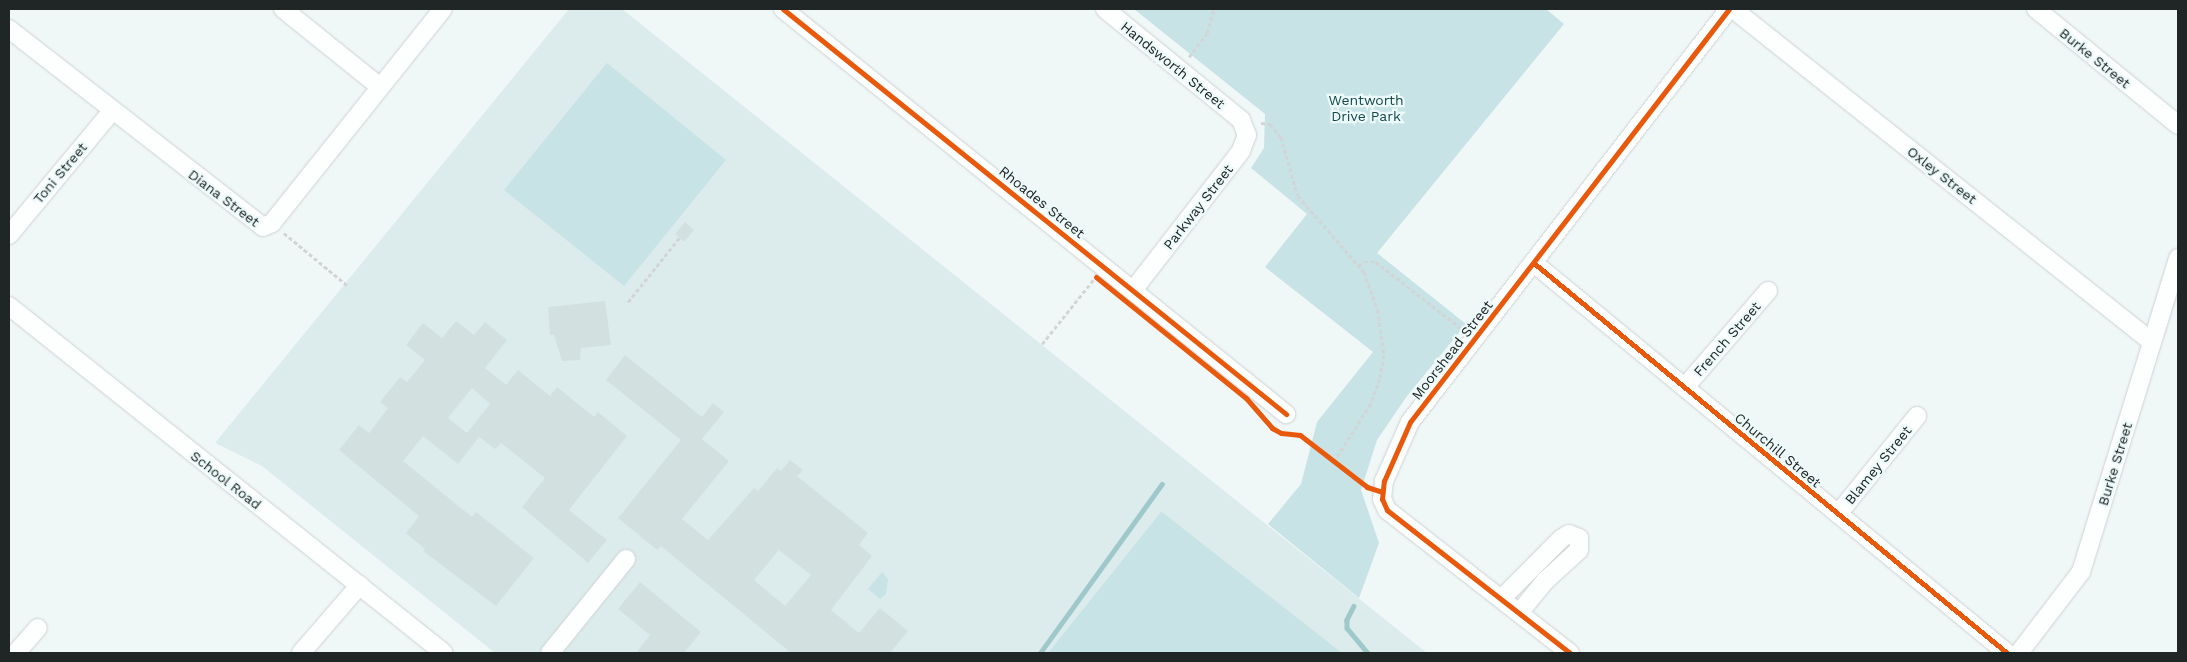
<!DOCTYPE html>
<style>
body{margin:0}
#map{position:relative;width:2187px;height:662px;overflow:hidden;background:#f0f7f7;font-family:"Work Sans",sans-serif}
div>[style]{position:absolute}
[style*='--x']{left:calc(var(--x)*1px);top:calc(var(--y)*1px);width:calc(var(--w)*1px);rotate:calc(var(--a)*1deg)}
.built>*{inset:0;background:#dcecec}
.green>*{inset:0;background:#c7e3e5}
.stream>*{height:4.5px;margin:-2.25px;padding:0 2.25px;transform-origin:2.25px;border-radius:2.25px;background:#9fc8ca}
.building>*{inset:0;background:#d3e0e0}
.path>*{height:2.5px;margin-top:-1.25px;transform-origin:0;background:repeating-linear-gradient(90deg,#d2d5d5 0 4px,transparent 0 6.5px)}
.roads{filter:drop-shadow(0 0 1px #cdd2d3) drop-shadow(0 0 1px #cdd2d3)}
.minor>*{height:18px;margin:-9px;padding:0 9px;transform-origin:9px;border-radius:9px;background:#fdfefe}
.cycleway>*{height:5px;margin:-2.5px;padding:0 2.5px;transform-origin:2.5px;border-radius:2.5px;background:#e8590c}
span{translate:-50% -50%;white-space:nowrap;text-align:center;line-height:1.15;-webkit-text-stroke:4.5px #edfafa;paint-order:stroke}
.street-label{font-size:14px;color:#202525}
.park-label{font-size:14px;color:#15484a}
.frame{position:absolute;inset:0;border:10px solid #202525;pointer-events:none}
</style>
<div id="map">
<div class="built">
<i style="clip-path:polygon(569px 9px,622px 9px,1427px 653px,495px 653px,262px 466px,215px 443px)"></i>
</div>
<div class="green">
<i style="clip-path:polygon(1134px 9px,1546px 9px,1564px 24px,1377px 253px,1466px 324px,1407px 396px,1377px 440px,1361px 490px,1379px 543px,1359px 598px,1268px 524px,1301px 484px,1317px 422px,1373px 352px,1265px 267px,1307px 214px,1251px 168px,1264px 148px,1265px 114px)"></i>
<i style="clip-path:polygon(607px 63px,726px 160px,624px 286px,504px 190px)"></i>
<i style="clip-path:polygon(1161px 512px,1162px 512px,1342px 653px,1048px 653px)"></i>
<i style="clip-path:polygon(882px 572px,888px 579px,887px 587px,886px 594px,880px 599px,868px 589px)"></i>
</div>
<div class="stream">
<i style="--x:1354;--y:606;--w:16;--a:117"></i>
<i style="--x:1347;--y:620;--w:8;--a:90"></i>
<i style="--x:1347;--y:628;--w:33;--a:50"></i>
<i style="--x:1040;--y:653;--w:208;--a:-54.2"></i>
</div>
<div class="building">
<i style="clip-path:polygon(685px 222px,694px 230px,684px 242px,675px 234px)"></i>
<i style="clip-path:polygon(605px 301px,611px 345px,581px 348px,580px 360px,562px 361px,554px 335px,550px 335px,548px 307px)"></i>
<i style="clip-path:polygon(evenodd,456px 321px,474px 335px,485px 322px,507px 340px,485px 368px,506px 385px,518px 370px,550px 396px,557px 387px,594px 417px,598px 412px,627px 436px,569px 510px,607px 540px,588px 563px,522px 507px,545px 478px,501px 443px,495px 449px,479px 437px,458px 464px,423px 436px,403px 461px,472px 517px,476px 512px,534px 558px,496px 606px,423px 551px,425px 549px,406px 533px,419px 516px,339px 450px,359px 425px,369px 433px,388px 408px,380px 402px,400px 377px,407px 382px,425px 360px,406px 345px,423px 323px,442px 338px,456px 321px,472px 388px,490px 404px,467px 433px,448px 418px,472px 388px)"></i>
<i style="clip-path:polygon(evenodd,625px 355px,702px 417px,713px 403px,724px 412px,702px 439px,729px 461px,682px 519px,708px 540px,754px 488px,758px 491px,777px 468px,781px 471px,790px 460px,803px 470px,797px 476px,868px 533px,859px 545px,872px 556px,831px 610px,859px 633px,880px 608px,908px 631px,890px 653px,791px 653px,661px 546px,657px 550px,618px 518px,681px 440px,606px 380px,625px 355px,779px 550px,811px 575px,785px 606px,754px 580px,779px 550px)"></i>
<i style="clip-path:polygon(640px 582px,701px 632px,684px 653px,636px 653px,650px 635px,618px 609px)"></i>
</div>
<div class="path">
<i style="--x:1189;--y:57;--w:30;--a:-53"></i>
<i style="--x:1207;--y:33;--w:25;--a:-74"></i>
<i style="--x:1261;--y:123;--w:9;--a:6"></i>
<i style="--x:1270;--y:124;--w:17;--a:50"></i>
<i style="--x:1281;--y:137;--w:61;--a:73.9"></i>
<i style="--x:1298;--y:196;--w:101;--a:49"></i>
<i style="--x:1364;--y:272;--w:40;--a:69.8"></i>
<i style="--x:1378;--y:310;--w:45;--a:82.4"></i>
<i style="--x:1384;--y:355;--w:24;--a:99"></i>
<i style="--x:1380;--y:379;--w:27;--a:110"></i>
<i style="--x:1371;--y:404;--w:69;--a:122.5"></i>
<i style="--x:284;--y:233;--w:83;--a:39.6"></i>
<i style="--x:1358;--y:266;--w:7;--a:-34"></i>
<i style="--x:1364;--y:262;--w:12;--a:0"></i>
<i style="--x:1376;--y:262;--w:109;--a:37.9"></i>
<i style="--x:628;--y:302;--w:82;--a:-51.4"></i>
<i style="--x:1042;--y:344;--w:82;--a:-51.4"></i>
<i style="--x:1267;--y:421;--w:18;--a:41"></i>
<i style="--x:1281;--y:433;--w:19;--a:6"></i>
<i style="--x:1300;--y:435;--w:83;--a:37.7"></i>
</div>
<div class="roads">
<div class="minor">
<i style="--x:283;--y:9;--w:124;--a:38.8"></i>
<i style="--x:783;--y:9;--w:646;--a:38.84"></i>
<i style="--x:1105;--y:9;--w:176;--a:39.2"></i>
<i style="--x:1241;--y:120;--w:16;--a:68"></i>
<i style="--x:1247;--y:135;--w:17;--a:111"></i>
<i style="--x:1241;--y:151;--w:175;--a:127.8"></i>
<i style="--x:1733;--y:9;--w:535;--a:38.48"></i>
<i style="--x:2036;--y:9;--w:183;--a:39.2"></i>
<i style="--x:9;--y:29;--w:322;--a:37.9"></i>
<i style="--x:263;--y:227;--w:10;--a:-24"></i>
<i style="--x:272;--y:223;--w:274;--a:-51.4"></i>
<i style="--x:9;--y:235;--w:161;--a:-50.3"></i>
<i style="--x:1535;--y:264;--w:612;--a:39.49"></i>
<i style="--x:9;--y:306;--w:556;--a:38.58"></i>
<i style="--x:1685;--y:387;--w:127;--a:-49.2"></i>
<i style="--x:1838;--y:514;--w:126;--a:-51.1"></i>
<i style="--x:1501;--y:599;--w:86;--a:-45"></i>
<i style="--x:1562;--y:538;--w:8;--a:-30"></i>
<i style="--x:1569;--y:534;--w:11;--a:22"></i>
<i style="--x:1579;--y:538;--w:12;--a:90"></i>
<i style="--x:1579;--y:550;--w:46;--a:137.6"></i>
<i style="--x:1545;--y:581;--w:41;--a:129.1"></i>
<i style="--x:16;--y:653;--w:33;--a:-49"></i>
<i style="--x:301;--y:653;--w:90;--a:-49.1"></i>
<i style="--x:550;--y:653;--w:121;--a:-51"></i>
<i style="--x:1570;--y:653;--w:232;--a:-142"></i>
<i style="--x:1387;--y:510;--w:12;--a:-114"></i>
<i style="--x:1382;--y:499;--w:18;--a:-84"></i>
<i style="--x:1384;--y:481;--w:64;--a:-66.2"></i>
<i style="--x:1410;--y:422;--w:522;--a:-52.32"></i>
<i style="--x:2019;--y:653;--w:102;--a:-52.6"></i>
<i style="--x:2081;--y:572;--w:329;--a:-72.8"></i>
</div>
</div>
<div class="cycleway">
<i style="--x:783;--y:9;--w:646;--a:38.84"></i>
<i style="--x:1535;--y:264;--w:612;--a:39.49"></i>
<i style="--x:1096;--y:277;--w:193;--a:38.9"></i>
<i style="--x:1246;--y:398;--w:40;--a:49"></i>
<i style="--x:1272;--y:428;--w:10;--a:29"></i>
<i style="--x:1281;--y:433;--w:19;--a:6"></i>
<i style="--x:1300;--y:435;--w:85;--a:37.8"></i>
<i style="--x:1367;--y:487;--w:16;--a:18"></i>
<i style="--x:1570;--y:653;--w:232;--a:-142"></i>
<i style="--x:1387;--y:510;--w:12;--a:-114"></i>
<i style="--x:1382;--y:499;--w:18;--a:-84"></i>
<i style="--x:1384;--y:481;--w:64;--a:-66.2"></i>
<i style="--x:1410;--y:422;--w:522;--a:-52.32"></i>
</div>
<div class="street-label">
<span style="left:2095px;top:58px;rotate:39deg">Burke Street</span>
<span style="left:1173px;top:65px;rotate:39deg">Handsworth Street</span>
<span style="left:60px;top:173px;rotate:-50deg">Toni Street</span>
<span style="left:1942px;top:175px;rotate:38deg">Oxley Street</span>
<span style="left:224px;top:198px;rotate:37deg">Diana Street</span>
<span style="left:1042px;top:202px;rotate:39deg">Rhoades Street</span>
<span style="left:1198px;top:207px;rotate:-52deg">Parkway Street</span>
<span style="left:1727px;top:339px;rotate:-49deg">French Street</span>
<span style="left:1452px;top:350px;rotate:-52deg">Moorshead Street</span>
<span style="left:1778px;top:450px;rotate:40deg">Churchill Street</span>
<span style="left:2115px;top:464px;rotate:-73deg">Burke Street</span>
<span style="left:1878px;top:465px;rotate:-51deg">Blamey Street</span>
<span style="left:226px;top:480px;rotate:38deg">School Road</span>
</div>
<div class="park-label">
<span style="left:1366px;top:108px">Wentworth<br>Drive Park</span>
</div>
<div class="frame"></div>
</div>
